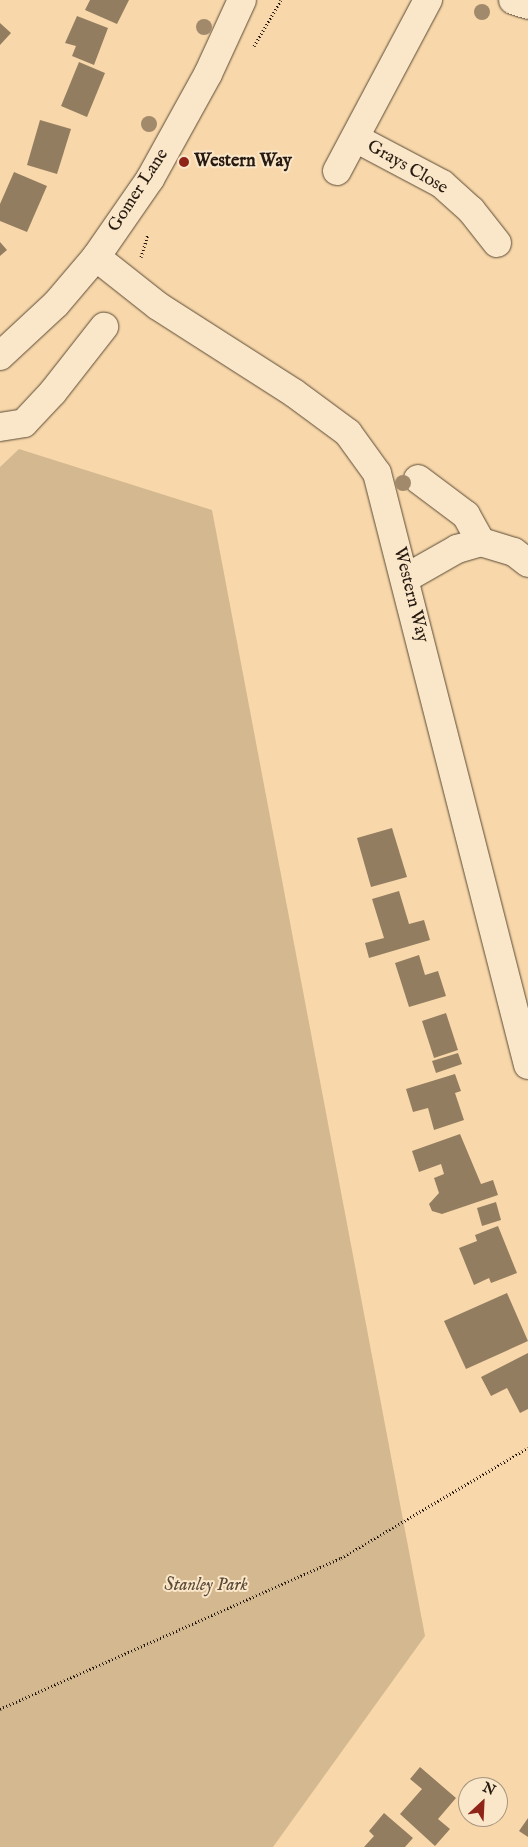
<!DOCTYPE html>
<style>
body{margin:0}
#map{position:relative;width:528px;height:1847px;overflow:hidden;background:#f8d8aa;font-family:"IM FELL English",serif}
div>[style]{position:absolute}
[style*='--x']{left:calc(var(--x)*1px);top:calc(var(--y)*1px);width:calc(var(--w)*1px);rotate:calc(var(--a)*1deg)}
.green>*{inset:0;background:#d4b890}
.building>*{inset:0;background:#937d61}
.path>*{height:3px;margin-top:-1.5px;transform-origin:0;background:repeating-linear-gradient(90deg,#261a11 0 1px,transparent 0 3.5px)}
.roads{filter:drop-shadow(0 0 1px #5a4a37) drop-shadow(0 0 1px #5a4a37)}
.minor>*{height:28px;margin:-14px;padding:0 14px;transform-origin:14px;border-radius:14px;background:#fae6c8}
.trees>*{width:16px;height:16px;margin:-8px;border-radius:50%;background:#a1896b}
.dots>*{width:14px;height:14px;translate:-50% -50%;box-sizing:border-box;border:2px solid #fae6c8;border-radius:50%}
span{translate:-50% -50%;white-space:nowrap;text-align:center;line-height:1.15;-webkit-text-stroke:4px #fae6c8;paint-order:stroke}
.poi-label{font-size:18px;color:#261a11;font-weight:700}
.left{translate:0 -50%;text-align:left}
.street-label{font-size:18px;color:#261a11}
.park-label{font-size:18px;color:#5a4937;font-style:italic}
.north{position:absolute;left:458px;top:1777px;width:50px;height:50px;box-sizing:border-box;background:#fae6c8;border:1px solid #a5947f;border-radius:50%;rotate:25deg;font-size:14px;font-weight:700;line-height:20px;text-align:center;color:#261a11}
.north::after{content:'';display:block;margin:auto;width:18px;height:22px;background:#8f2418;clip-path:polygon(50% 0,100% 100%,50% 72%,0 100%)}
</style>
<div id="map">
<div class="green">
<i style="clip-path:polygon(19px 449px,212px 510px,425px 1636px,273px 1847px,0 1847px,0 467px)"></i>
</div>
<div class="building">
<i style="clip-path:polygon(90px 0,129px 0,117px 24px,85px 10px)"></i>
<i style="clip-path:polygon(77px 16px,108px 28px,94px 65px,72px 56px,76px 46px,65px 43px)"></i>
<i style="clip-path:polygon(0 23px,11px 33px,0 45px)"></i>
<i style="clip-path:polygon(79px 62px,105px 73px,87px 117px,61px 106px)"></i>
<i style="clip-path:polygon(40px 120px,71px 129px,57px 174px,27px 165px)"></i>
<i style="clip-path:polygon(14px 172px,47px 186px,27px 232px,0 221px,0 204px)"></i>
<i style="clip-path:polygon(0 242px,7px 250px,0 256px)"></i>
<i style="clip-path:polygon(392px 828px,407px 877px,371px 887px,357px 838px)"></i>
<i style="clip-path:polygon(399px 891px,409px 924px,424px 920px,430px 940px,369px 958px,365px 943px,384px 938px,372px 899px)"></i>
<i style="clip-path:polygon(419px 955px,425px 975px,438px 971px,446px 996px,409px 1007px,395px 963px)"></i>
<i style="clip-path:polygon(446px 1013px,458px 1050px,434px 1058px,422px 1021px)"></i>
<i style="clip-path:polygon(458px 1053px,462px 1064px,436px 1073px,432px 1061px)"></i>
<i style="clip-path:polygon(455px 1074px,461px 1091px,455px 1093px,464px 1120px,434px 1130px,428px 1108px,413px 1112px,406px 1089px)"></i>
<i style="clip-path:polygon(460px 1134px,481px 1184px,493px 1180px,498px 1195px,442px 1214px,432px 1211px,429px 1204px,439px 1193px,434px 1178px,444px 1174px,441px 1164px,419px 1172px,412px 1151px)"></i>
<i style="clip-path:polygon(496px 1202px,501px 1220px,482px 1226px,477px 1208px)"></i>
<i style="clip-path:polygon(498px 1226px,517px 1273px,491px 1283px,489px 1278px,474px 1285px,459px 1248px,477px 1241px,475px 1235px)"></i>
<i style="clip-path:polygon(507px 1293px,528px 1341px,466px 1369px,444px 1321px)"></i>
<i style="clip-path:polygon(528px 1353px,528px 1409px,520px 1413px,507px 1388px,491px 1396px,481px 1377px)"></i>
<i style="clip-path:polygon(420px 1767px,456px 1798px,438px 1819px,450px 1829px,435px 1846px,400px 1814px,422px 1789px,410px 1779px)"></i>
<i style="clip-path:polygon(384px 1813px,413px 1838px,405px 1847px,364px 1847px,374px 1836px,369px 1831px)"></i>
<i style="clip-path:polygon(528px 1818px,528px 1837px,519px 1831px)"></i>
</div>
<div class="path">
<i style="--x:254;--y:46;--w:53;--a:-59.6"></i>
<i style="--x:141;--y:257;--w:24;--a:-73"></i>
<i style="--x:0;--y:1709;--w:373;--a:-23.9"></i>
<i style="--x:341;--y:1558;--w:217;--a:-30.5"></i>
</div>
<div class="roads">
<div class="minor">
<i style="--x:513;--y:0;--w:16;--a:18"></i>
<i style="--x:357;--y:139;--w:96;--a:27.9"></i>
<i style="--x:442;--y:184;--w:39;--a:42"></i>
<i style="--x:471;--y:210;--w:42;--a:51.8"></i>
<i style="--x:337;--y:171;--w:194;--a:-62"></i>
<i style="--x:96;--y:257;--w:79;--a:38.3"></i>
<i style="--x:158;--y:306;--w:161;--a:32.6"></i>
<i style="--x:294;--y:393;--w:67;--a:36.5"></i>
<i style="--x:348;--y:433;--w:49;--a:54.1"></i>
<i style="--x:377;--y:473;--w:611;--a:75.69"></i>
<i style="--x:0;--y:356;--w:76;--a:-42.9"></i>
<i style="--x:56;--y:304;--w:62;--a:-49.6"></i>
<i style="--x:96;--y:257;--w:95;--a:-55.3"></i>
<i style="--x:150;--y:179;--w:120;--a:-61.1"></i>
<i style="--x:208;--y:74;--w:81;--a:-65.3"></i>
<i style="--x:0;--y:427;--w:24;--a:-9"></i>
<i style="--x:24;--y:423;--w:42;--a:-46.9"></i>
<i style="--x:53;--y:392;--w:83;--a:-51.9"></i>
<i style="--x:418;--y:479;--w:60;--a:36.9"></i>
<i style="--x:466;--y:515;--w:31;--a:61"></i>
<i style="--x:406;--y:578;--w:59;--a:-29.6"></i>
<i style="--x:457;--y:549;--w:25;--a:-16"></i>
<i style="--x:481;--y:542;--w:34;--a:17"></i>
<i style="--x:514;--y:552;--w:18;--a:38"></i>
</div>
</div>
<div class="trees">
<i style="left:482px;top:12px"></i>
<i style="left:204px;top:27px"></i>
<i style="left:149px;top:124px"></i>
<i style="left:403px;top:483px"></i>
</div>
<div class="dots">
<i style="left:184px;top:162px;background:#8f2418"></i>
</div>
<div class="poi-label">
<span class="left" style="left:194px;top:162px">Western Way</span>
</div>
<div class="street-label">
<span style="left:407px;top:168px;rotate:30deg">Grays Close</span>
<span style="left:139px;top:191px;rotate:-57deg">Gomer Lane</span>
<span style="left:410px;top:595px;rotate:76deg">Western Way</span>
</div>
<div class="park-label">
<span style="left:206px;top:1586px">Stanley Park</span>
</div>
<div class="north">N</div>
</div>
